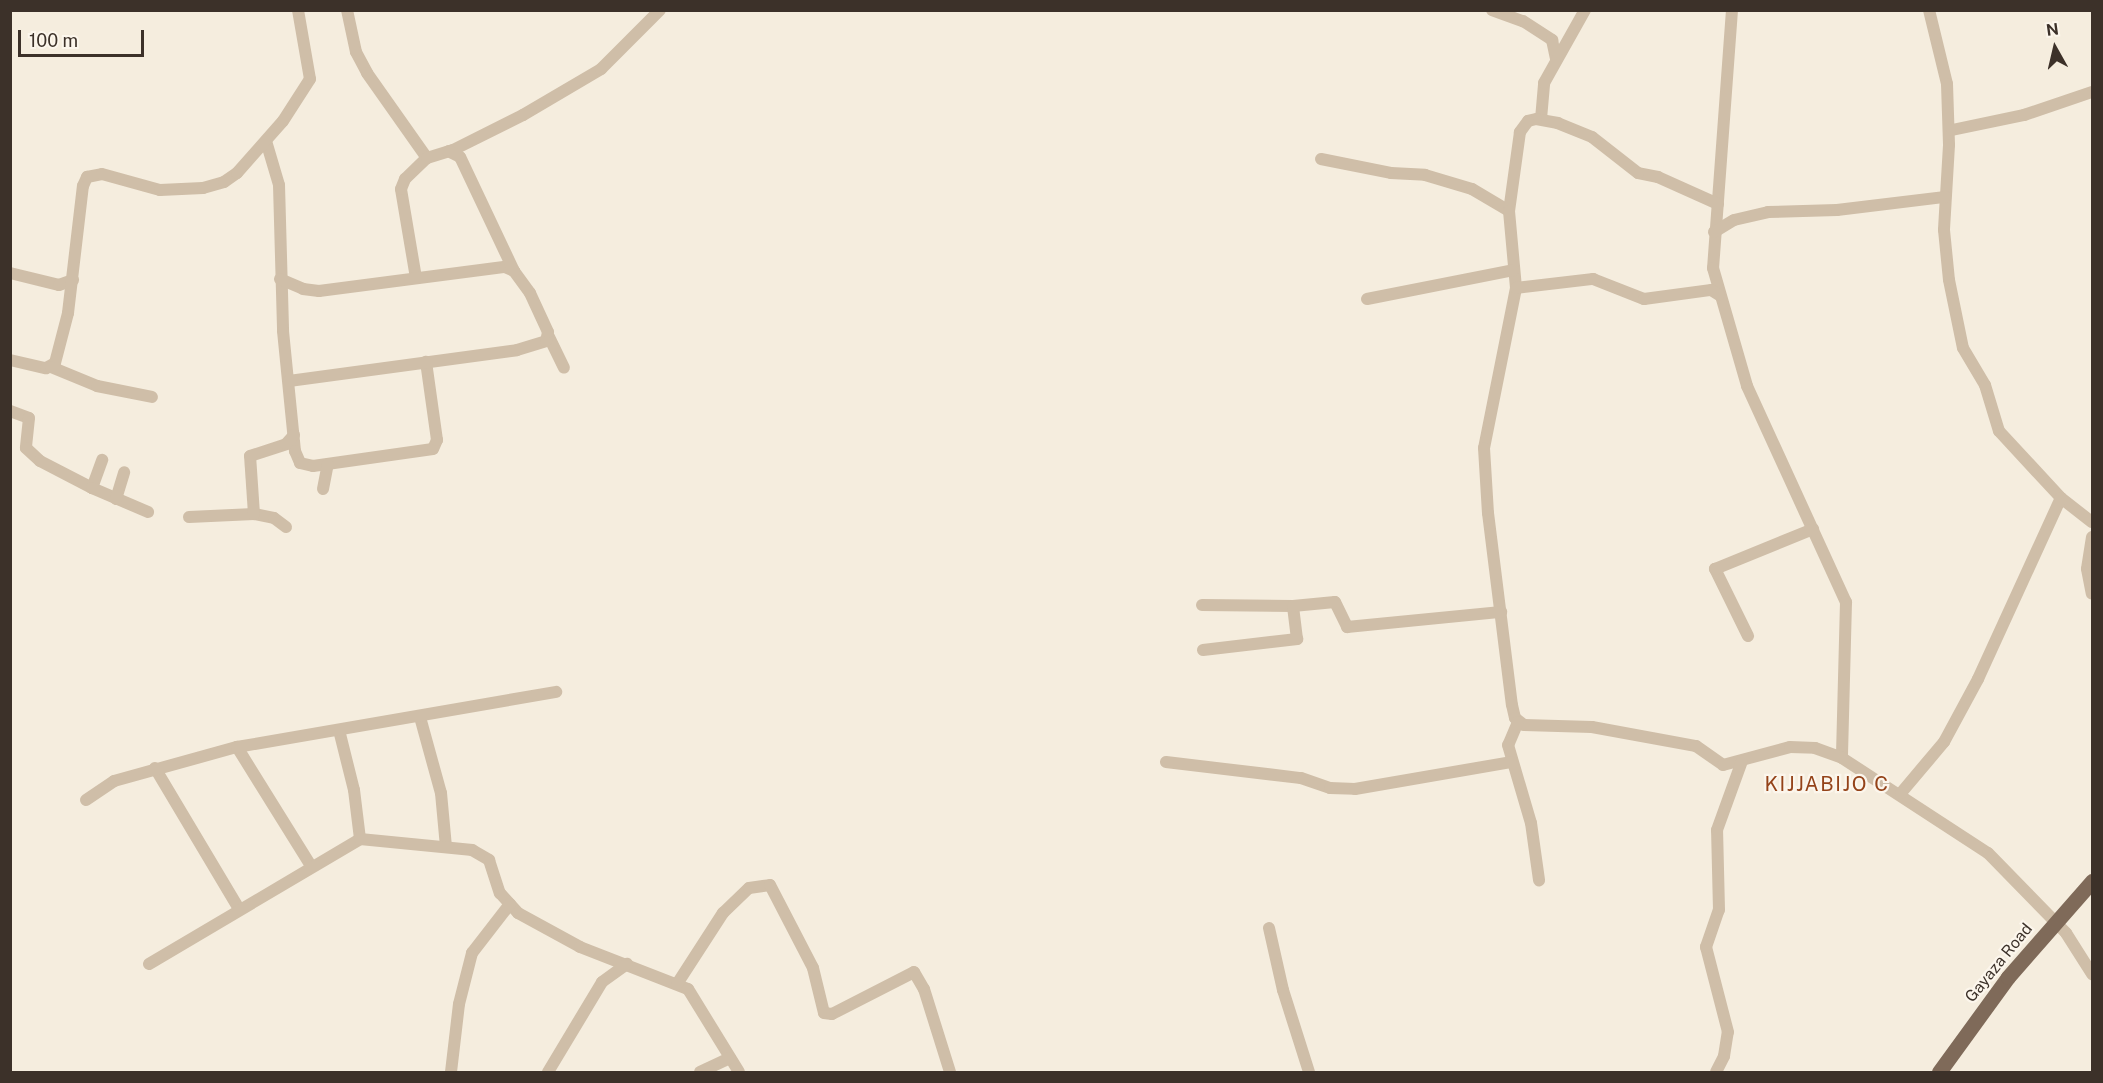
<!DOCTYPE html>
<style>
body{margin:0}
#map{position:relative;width:2103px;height:1083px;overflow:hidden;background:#f5edde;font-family:"Public Sans",sans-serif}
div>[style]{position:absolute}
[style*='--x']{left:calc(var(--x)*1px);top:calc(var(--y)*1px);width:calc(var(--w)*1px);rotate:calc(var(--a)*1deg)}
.minor>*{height:12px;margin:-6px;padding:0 6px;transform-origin:6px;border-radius:6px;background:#cfbea8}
.major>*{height:15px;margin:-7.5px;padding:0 7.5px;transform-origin:7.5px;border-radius:7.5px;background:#7f6a59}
span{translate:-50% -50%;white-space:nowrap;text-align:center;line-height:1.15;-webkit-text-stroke:4.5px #fcf6ec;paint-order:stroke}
.street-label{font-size:16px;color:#3c3129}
.quarter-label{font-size:20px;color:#944319;letter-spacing:1.5px}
.frame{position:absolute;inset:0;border:12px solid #3c3129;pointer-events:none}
.north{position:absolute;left:2025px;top:18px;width:60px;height:60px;-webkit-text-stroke:4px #fcf6ec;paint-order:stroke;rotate:352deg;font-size:16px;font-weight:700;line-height:24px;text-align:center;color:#3c3129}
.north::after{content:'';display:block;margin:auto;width:21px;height:27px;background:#3c3129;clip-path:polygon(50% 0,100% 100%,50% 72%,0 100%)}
.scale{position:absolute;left:18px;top:30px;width:126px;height:27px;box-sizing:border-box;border:3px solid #3c3129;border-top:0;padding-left:8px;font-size:18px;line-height:21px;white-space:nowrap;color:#3c3129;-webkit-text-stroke:4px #fcf6ec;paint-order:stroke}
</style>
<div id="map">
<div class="minor">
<i style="--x:347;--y:10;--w:43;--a:77.9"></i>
<i style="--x:356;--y:52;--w:24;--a:62"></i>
<i style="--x:367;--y:73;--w:104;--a:54.8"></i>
<i style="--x:1492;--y:10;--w:33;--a:20"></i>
<i style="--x:1523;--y:21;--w:35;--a:33"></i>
<i style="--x:1552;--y:40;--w:19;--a:78"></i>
<i style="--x:1732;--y:10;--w:259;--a:94.2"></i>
<i style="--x:1713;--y:268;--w:123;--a:73.9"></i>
<i style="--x:1747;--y:386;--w:238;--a:65.4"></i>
<i style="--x:1846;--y:602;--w:156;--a:91.5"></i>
<i style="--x:1842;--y:758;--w:174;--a:33.1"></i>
<i style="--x:1988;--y:853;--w:112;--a:45.7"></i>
<i style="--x:2066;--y:933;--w:49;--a:57.6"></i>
<i style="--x:1929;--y:10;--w:76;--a:76.3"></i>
<i style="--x:1947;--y:84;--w:61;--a:88.1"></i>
<i style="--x:1949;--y:145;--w:85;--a:93.4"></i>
<i style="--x:1944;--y:230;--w:50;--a:84.3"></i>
<i style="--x:1949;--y:280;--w:69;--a:78.4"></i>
<i style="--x:1963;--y:348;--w:43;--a:59.3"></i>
<i style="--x:1985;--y:385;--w:48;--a:73.1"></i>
<i style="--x:1999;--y:431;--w:91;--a:47.2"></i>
<i style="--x:2061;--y:498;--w:39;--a:38"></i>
<i style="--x:1541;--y:119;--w:36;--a:-85"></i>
<i style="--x:1544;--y:83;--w:84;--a:-60.7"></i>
<i style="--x:1952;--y:130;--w:74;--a:-11.8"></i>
<i style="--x:2024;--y:115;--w:72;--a:-18.7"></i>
<i style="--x:266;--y:141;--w:46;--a:73.5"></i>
<i style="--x:279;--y:185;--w:146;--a:88.4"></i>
<i style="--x:283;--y:331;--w:121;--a:84.3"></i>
<i style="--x:295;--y:451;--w:13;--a:67"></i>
<i style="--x:300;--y:463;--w:13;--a:13"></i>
<i style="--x:313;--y:466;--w:121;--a:-8.1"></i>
<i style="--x:433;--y:449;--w:10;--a:-66"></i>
<i style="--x:437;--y:440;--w:79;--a:-98"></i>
<i style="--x:1321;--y:159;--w:71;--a:11.3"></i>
<i style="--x:1391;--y:173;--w:34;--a:3"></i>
<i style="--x:1425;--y:175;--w:49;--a:16.6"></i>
<i style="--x:1472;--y:189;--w:43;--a:30.7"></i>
<i style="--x:1718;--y:204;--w:66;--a:-155.8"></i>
<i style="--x:1658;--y:177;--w:20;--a:-169"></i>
<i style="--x:1638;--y:173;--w:58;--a:-142"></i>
<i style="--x:1592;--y:137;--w:37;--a:-158"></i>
<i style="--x:1558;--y:123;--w:22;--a:-170"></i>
<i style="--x:1536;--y:119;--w:8;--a:166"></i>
<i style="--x:1528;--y:121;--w:14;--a:126"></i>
<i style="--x:1520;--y:132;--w:80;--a:97.9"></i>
<i style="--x:1509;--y:211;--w:77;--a:84.8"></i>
<i style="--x:1516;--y:288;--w:163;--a:101.3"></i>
<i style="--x:1484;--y:448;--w:65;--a:86.5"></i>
<i style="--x:1488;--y:513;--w:193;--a:82.9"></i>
<i style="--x:1512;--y:705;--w:13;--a:77"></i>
<i style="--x:1515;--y:718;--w:11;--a:38"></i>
<i style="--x:1524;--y:725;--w:68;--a:1.7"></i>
<i style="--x:1592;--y:727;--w:106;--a:10.4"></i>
<i style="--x:1696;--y:746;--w:33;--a:35"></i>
<i style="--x:1723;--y:765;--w:69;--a:-15"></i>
<i style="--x:1790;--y:747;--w:25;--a:2"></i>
<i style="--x:1815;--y:748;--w:29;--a:20"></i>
<i style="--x:1714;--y:232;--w:23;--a:-31"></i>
<i style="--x:1734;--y:220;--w:35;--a:-13"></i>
<i style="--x:1768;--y:212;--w:69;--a:-1.7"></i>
<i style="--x:1837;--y:210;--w:109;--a:-6.9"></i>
<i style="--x:10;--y:273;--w:50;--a:13.8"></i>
<i style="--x:59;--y:285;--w:15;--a:-20"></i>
<i style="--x:416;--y:278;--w:90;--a:-99.6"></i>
<i style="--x:401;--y:189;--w:11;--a:-68"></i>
<i style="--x:405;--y:179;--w:30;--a:-44"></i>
<i style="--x:427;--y:158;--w:27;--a:-17"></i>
<i style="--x:453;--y:150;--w:78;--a:-26.6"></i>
<i style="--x:523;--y:115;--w:91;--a:-30.5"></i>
<i style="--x:601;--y:69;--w:83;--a:-45"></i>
<i style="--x:280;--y:279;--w:25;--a:23"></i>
<i style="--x:303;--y:289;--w:16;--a:7"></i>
<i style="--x:319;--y:291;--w:188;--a:-7.4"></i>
<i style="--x:505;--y:267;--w:10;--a:24"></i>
<i style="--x:1516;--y:288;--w:78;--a:-6.7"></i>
<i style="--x:1593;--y:279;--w:55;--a:21.4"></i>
<i style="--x:1644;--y:299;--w:68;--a:-7.7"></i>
<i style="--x:1711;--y:290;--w:9;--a:32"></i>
<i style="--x:1367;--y:299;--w:149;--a:-11.2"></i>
<i style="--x:549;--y:337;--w:34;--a:64"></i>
<i style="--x:10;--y:360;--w:37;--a:13"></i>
<i style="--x:46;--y:368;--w:10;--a:-29"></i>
<i style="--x:55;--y:363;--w:52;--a:-75.4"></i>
<i style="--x:68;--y:313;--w:128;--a:-83.3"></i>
<i style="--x:83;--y:186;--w:10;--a:-66"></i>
<i style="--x:87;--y:177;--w:15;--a:-11"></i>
<i style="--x:102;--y:174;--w:60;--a:15.4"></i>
<i style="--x:160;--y:190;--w:43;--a:-2.7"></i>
<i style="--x:203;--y:188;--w:22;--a:-16"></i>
<i style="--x:224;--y:182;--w:16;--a:-35"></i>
<i style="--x:237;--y:173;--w:69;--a:-48.5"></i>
<i style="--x:283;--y:121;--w:50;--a:-57.3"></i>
<i style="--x:310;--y:79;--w:70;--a:-99.9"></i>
<i style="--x:51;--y:367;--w:50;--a:22.4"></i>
<i style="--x:97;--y:386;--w:56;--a:11.3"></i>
<i style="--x:289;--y:381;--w:230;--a:-7.7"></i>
<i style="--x:517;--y:350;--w:30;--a:-17"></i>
<i style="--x:546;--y:341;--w:9;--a:-77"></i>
<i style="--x:548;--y:332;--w:43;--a:-114.8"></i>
<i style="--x:530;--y:293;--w:27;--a:-126"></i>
<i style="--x:514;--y:271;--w:126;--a:-115.3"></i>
<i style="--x:460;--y:157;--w:13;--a:-153"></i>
<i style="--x:10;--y:411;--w:20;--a:20"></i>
<i style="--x:29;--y:418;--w:30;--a:96"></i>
<i style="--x:26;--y:448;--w:19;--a:43"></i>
<i style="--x:40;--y:461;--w:59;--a:27.4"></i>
<i style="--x:92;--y:488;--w:30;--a:-70"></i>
<i style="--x:92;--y:488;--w:61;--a:23.2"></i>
<i style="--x:323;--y:489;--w:25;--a:-79"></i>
<i style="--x:116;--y:499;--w:28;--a:-73"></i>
<i style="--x:254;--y:514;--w:20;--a:11"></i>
<i style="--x:274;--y:518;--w:15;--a:37"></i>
<i style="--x:189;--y:517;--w:65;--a:-2.6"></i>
<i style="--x:254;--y:514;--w:58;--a:-93.9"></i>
<i style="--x:250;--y:456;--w:38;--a:-18"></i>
<i style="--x:286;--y:444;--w:12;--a:-48"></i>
<i style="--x:2092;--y:537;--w:32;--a:99"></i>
<i style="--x:2087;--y:569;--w:25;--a:79"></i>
<i style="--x:1202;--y:605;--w:91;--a:0.6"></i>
<i style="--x:1748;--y:636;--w:75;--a:-116.2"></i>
<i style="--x:1715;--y:569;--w:106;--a:-22.2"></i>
<i style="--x:1203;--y:650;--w:95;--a:-6.7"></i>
<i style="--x:1297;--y:639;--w:33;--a:-97"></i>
<i style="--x:1293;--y:606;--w:42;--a:-5.4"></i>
<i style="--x:1335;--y:602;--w:28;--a:64"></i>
<i style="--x:1347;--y:627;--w:155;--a:-5.6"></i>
<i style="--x:420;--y:717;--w:79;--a:74.6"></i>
<i style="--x:441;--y:793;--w:54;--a:84.7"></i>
<i style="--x:1518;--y:722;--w:25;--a:113"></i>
<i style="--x:1508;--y:745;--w:81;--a:73.6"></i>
<i style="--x:1531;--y:823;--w:58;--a:82"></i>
<i style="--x:339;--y:730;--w:62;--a:76"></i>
<i style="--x:354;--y:790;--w:49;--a:83"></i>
<i style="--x:237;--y:747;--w:140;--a:58.1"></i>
<i style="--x:1166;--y:762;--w:136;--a:6.8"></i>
<i style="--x:1301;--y:778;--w:31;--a:19"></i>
<i style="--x:1330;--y:788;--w:25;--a:2"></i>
<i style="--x:1355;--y:789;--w:158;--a:-9.8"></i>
<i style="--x:155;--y:768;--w:164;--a:59.2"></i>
<i style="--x:1901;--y:793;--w:67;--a:-49.9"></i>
<i style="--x:1944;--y:742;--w:72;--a:-61.6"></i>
<i style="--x:1978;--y:679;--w:199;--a:-65.4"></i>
<i style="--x:86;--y:800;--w:34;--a:-34"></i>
<i style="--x:114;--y:781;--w:128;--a:-15.5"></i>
<i style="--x:237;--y:747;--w:324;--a:-9.8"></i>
<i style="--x:1269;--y:928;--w:64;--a:77.3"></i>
<i style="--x:1283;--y:990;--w:86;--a:72.4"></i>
<i style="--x:149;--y:964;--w:245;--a:-30.6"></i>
<i style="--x:360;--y:839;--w:113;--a:5.6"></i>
<i style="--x:472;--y:850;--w:20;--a:30"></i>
<i style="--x:489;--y:860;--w:35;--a:72"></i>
<i style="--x:500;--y:893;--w:27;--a:48"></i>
<i style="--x:518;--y:913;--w:71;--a:28.7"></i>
<i style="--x:580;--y:947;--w:116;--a:21.3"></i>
<i style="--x:688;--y:989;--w:97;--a:58.4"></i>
<i style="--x:677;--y:984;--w:85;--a:-57.1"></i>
<i style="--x:723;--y:913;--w:36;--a:-44"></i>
<i style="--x:749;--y:888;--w:21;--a:-8"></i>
<i style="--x:770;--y:885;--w:93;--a:62.6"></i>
<i style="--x:813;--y:968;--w:46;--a:76.3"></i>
<i style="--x:824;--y:1013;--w:8;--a:7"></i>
<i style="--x:832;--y:1014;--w:92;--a:-27.1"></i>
<i style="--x:914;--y:972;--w:20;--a:60"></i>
<i style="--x:924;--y:989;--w:87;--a:72.6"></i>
<i style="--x:451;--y:1072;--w:68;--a:-83.3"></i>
<i style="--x:459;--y:1004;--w:53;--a:-75.7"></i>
<i style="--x:472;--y:953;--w:62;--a:-52.2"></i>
<i style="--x:548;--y:1072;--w:105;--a:-59"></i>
<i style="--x:602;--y:982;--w:31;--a:-36"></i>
<i style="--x:700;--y:1072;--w:33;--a:-25"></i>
<i style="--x:1716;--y:1072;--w:18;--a:-63"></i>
<i style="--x:1724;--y:1056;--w:24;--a:-81"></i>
<i style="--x:1728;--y:1032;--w:88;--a:-104.5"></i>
<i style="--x:1706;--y:947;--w:39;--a:-71"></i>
<i style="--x:1719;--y:910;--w:80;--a:-91.4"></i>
<i style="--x:1717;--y:830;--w:73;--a:-70.1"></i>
</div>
<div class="major">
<i style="--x:1939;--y:1072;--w:117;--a:-54"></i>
<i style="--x:2008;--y:977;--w:128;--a:-48.8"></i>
</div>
<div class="street-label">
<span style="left:1999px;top:963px;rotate:-51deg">Gayaza Road</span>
</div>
<div class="quarter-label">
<span style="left:1827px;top:784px">KIJJABIJO C</span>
</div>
<div class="frame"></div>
<div class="north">N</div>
<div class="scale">100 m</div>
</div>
